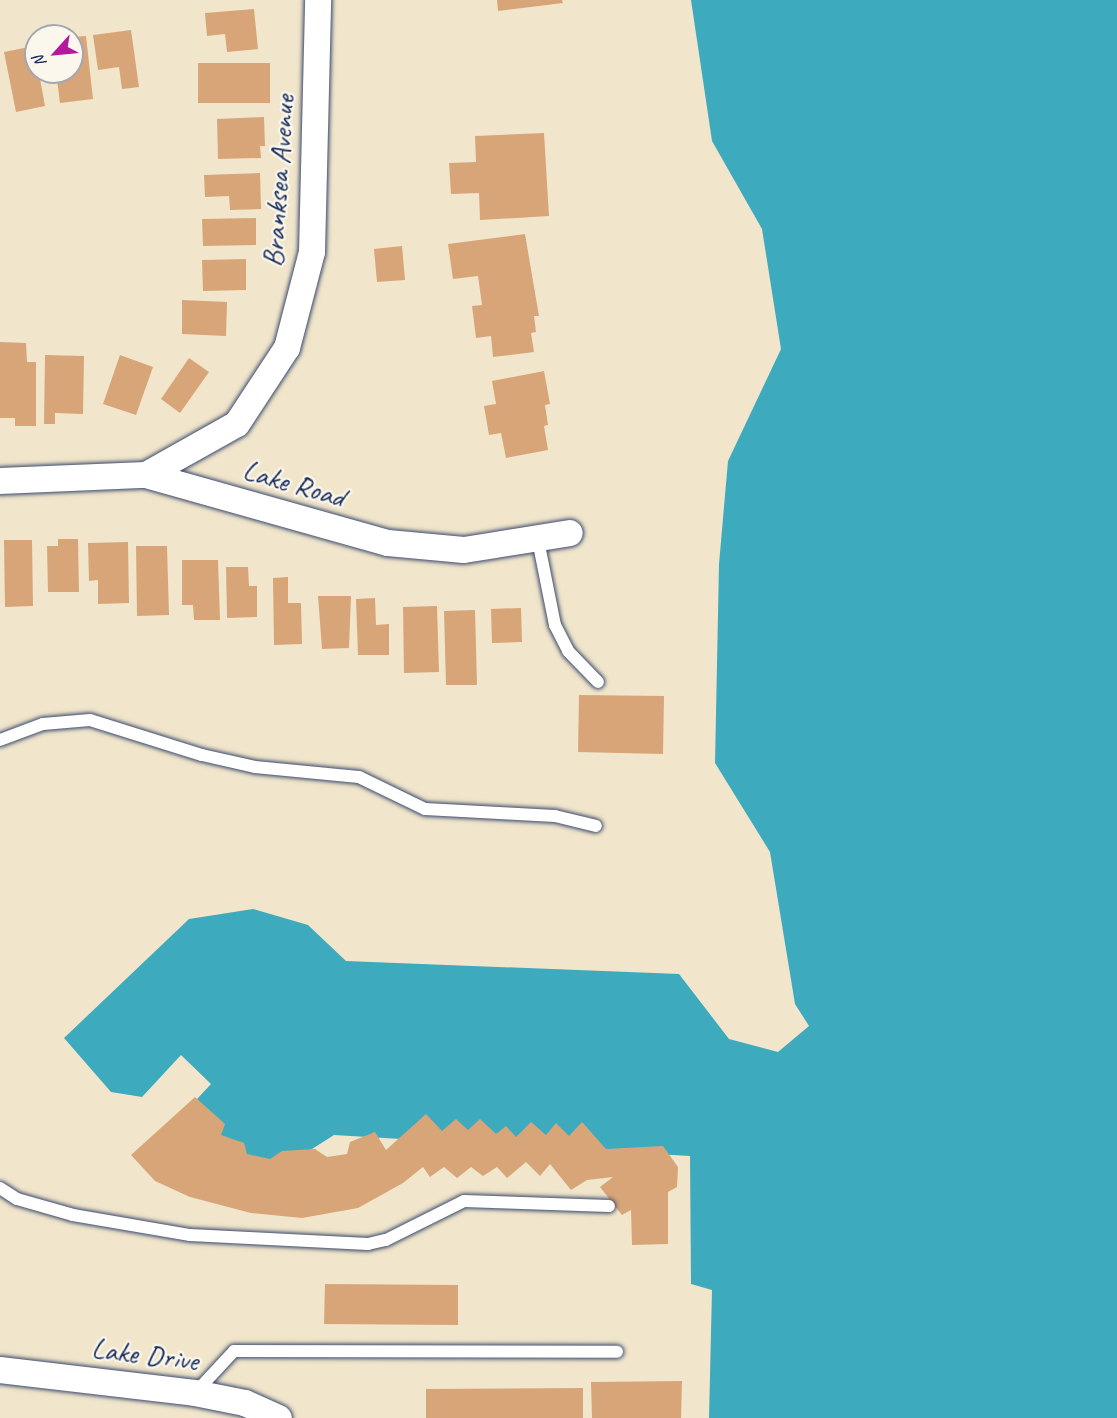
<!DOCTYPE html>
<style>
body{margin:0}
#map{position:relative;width:1117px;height:1418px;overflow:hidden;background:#f1e6cb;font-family:Caveat,sans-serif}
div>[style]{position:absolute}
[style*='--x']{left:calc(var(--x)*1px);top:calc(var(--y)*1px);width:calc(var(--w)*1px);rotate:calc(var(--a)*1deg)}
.water>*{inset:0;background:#3eaabe}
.building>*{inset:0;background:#d8a578}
.roads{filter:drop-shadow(0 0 2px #3b4a6e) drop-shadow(0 0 2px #3b4a6e)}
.lane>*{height:12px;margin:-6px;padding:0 6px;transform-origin:6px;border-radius:6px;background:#fff}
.street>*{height:26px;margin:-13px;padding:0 13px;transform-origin:13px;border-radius:13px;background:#fff}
span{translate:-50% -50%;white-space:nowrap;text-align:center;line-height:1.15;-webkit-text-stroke:4.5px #fbf7ec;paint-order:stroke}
.street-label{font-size:30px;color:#1b2f5e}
.north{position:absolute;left:24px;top:24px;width:60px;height:60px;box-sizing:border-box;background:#fbf7ec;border:2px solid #a1a7b3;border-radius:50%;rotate:243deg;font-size:16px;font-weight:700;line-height:24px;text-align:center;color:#1b2f5e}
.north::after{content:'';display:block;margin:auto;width:21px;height:27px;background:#b5179e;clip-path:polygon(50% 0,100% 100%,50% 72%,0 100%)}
</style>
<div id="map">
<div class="water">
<i style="clip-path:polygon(691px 0,1117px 0,1117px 1418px,709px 1418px,712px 1290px,691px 1284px,690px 1156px,334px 1135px,290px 1163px,224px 1167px,172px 1126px,211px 1084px,181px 1055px,142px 1097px,111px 1092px,64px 1038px,189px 919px,253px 909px,308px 925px,346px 961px,679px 974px,729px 1039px,778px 1052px,809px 1026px,795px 1004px,770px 852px,715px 763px,719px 564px,728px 461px,781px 349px,762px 229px,712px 141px)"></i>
</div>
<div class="building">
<i style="clip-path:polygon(497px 0,562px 0,563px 3px,498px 11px)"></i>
<i style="clip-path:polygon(254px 9px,258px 49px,227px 52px,225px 34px,207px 36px,205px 13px)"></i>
<i style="clip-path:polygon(131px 30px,139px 87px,122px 89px,119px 67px,98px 70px,93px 35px)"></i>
<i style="clip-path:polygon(86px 36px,93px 99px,60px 103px,56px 72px,72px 72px,72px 37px)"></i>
<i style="clip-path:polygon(34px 46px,45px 106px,16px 112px,4px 52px)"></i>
<i style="clip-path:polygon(198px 63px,270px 63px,270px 103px,198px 103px)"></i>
<i style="clip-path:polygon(264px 117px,265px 146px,260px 146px,261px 158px,218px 159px,217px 119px)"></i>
<i style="clip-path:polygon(544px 133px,549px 216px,480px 220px,479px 193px,451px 194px,449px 163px,476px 162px,475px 136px)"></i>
<i style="clip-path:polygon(260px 173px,261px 209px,230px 210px,229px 196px,205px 197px,204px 175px)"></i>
<i style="clip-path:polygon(256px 218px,256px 245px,203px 246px,202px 219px)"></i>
<i style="clip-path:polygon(525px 234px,539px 316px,534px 316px,536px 332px,531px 333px,534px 352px,493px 357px,491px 336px,476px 338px,472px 306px,482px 305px,478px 276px,453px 279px,448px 244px)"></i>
<i style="clip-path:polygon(402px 246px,405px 280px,377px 282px,374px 249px)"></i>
<i style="clip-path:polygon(246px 259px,246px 290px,203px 291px,202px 260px)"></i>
<i style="clip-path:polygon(182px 300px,227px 302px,226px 336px,182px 334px)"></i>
<i style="clip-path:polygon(0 342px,26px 343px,27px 362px,36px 362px,36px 426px,15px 426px,15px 418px,0 418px)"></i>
<i style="clip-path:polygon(45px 355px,84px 356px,83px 414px,55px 413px,55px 424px,44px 424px)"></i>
<i style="clip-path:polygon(120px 355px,153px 367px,136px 415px,103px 404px)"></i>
<i style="clip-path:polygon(189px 358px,209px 372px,180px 413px,161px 399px)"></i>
<i style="clip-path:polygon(544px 371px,550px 404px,545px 405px,548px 425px,544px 426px,548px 450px,506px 458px,501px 433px,489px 435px,484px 406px,496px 404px,492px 381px)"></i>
<i style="clip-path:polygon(58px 539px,78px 539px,79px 592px,48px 592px,47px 546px,58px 546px)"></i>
<i style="clip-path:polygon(4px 540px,32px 540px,33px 606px,5px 607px)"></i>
<i style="clip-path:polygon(128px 542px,129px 603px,98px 604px,98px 580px,89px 581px,88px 543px)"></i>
<i style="clip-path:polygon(136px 546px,167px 546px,169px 615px,137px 616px)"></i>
<i style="clip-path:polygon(182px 560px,218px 560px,220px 620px,194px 620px,193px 605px,182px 605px)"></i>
<i style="clip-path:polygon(226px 567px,248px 567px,249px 586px,257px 586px,257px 617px,227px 618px)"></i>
<i style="clip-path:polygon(288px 577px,288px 603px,301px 603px,302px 644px,274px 645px,273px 578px)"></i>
<i style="clip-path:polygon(318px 596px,351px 596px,349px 648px,322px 649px)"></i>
<i style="clip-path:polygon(375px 598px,376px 625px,389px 624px,389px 655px,358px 655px,356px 599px)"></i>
<i style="clip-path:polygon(437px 606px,439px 672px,404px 673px,403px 607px)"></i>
<i style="clip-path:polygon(521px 608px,522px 642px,492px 643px,491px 609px)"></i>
<i style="clip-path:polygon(475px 610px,477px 685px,446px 685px,444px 611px)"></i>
<i style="clip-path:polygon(579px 695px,664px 696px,663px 754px,578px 752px)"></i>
<i style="clip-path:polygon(195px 1097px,225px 1124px,221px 1135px,244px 1143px,247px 1154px,270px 1159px,282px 1151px,315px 1149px,327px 1157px,347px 1154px,350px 1142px,375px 1132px,386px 1150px,426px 1114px,442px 1131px,456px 1119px,468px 1130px,480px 1119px,496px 1134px,506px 1126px,516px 1137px,531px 1122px,546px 1135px,556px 1123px,569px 1136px,582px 1122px,606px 1149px,663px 1146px,678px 1167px,677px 1187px,668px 1192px,668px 1244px,632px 1245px,631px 1210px,622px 1215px,600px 1187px,613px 1177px,587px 1180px,571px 1190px,550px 1164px,540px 1176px,526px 1162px,507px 1178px,497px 1167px,483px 1176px,471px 1167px,457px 1178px,444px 1167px,430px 1177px,423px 1167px,403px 1183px,358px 1208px,302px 1218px,251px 1213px,190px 1197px,155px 1181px,131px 1155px)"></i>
<i style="clip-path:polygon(325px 1284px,458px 1285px,458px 1325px,324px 1324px)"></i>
<i style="clip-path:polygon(682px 1381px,681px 1418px,592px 1418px,591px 1382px)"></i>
<i style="clip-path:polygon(583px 1388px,583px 1418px,426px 1418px,426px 1389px)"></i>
</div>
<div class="roads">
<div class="lane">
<i style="--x:538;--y:540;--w:87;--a:78.7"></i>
<i style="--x:555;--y:625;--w:29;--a:63"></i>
<i style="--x:568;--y:651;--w:43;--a:45.9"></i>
<i style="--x:0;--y:740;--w:46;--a:-20.4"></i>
<i style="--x:43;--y:724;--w:47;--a:-4.9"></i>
<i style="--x:90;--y:720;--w:117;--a:17.4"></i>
<i style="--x:202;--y:755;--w:54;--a:12.8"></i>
<i style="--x:255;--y:767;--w:104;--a:5.5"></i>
<i style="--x:359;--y:777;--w:73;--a:25.9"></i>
<i style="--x:425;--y:809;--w:130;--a:3.1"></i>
<i style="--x:555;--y:816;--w:42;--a:13.7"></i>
<i style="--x:0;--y:1188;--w:20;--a:33"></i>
<i style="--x:17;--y:1199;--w:58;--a:15.9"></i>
<i style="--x:73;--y:1215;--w:119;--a:9.7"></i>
<i style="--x:190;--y:1235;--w:178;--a:2.9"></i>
<i style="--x:368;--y:1244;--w:18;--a:-13"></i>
<i style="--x:386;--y:1240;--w:87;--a:-26.6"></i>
<i style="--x:464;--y:1201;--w:145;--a:2"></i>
<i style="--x:195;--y:1393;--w:57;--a:-47.1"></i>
<i style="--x:234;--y:1351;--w:383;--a:0.1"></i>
</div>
<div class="street">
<i style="--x:146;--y:475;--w:104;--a:-29.3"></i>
<i style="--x:237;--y:424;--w:91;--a:-56.7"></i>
<i style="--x:287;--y:348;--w:99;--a:-75.4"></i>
<i style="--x:312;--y:252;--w:252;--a:-88.6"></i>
<i style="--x:0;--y:481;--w:146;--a:-2.4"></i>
<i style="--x:146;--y:475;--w:251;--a:15.7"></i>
<i style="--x:388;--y:543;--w:76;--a:5.3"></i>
<i style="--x:464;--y:550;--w:107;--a:-9.1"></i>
<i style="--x:0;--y:1370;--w:196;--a:6.7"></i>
<i style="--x:195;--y:1393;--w:51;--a:11.3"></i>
<i style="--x:245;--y:1403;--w:37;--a:24"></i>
</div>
</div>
<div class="street-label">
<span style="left:278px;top:181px;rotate:-86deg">Branksea Avenue</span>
<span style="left:294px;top:483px;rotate:16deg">Lake Road</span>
<span style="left:145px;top:1354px;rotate:7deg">Lake Drive</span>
</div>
<div class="north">N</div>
</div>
